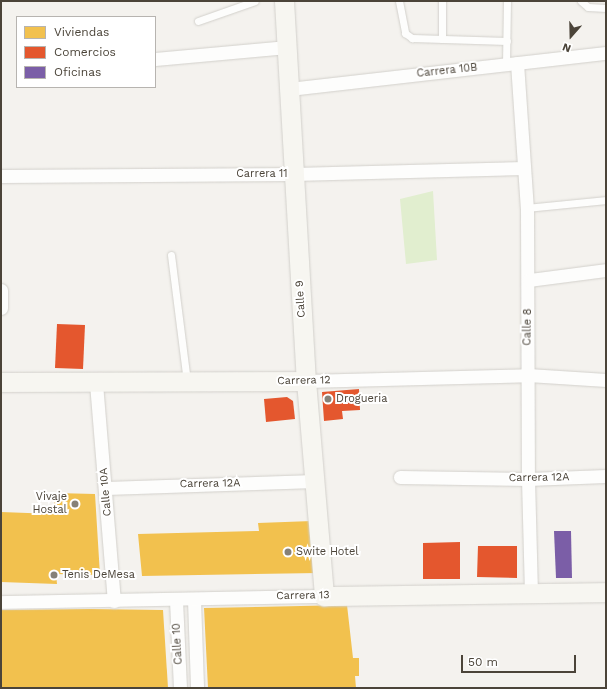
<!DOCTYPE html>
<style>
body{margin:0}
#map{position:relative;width:607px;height:689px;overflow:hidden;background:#f4f2ee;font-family:"Work Sans",sans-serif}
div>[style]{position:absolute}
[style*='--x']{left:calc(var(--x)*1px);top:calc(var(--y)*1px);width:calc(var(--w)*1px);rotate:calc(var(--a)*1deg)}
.green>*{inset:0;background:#e1eecf}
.homes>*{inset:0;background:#f2c14e}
.shops>*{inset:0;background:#e4572e}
.offices>*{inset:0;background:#7b5ea7}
.roads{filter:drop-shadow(0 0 1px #d2d0cb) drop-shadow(0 0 1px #d2d0cb)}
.lane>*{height:7px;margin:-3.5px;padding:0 3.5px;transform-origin:3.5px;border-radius:3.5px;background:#fdfdfc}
.street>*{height:13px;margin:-6.5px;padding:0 6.5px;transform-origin:6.5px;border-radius:6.5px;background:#fdfdfc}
.secondary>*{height:19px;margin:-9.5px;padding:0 9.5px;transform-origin:9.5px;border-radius:9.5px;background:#f7f6f1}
.dots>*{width:11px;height:11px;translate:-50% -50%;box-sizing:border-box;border:2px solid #fff;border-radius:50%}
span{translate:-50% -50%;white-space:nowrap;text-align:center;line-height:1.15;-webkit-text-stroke:4px #fff;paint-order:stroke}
.street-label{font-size:11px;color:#4b4439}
.poi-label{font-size:11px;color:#4b4439}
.left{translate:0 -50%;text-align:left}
.right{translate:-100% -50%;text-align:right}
.frame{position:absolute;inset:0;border:2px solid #4b4439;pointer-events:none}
.legend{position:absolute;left:16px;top:16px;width:140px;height:72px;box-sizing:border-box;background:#fff;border:1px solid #b7b4b0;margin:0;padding:5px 7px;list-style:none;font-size:12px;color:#4b4439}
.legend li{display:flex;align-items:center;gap:8px;height:20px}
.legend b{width:20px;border:1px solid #b7b4b0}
.north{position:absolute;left:551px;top:16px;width:40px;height:40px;-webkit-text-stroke:3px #fff;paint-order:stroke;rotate:200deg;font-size:11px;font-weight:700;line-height:16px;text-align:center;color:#4b4439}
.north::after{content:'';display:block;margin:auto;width:14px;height:18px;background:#4b4439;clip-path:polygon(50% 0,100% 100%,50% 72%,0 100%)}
.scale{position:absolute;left:461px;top:655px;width:115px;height:18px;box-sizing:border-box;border:2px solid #4b4439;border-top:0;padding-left:5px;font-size:12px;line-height:14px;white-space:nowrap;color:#4b4439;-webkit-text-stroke:3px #fff;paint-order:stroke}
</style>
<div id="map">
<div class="green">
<i style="clip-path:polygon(433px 191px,437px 260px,406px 264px,400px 199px)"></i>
</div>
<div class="homes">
<i style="clip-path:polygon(55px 493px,95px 494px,100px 575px,56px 574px,57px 584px,1px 582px,1px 512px,54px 514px)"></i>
<i style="clip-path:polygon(312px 521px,318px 573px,142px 576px,138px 534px,259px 531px,258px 523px)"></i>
<i style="clip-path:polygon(347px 605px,353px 658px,359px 658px,359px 676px,355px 676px,356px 688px,208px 688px,204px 608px)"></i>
<i style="clip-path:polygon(89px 609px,163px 610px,168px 688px,1px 688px,1px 610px)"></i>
</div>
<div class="shops">
<i style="clip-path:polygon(57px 324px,85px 325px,83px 369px,55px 368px)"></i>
<i style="clip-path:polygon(359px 389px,360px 410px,342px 411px,343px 419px,324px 421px,322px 392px)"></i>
<i style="clip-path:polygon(287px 397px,293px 401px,295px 419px,266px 422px,264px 399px)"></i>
<i style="clip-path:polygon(460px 542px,460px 579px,423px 579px,423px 543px)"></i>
<i style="clip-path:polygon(478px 546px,517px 546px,517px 578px,477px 577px)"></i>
</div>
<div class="offices">
<i style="clip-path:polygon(554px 531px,571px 531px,572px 578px,556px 578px)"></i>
</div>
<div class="roads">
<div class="lane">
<i style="--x:399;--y:1;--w:33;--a:79"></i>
<i style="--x:405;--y:33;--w:9;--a:36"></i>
<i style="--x:412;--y:38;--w:95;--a:1.8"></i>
<i style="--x:442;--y:1;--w:38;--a:90"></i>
<i style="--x:581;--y:1;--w:9;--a:41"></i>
<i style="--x:588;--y:7;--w:18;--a:3"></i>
<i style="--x:198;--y:21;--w:60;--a:-19.3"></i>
<i style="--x:506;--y:64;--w:63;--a:-89.1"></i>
<i style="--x:527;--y:208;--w:79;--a:-5.8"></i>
<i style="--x:171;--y:255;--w:127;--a:82.8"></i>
</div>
<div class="street">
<i style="--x:155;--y:59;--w:133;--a:-5.2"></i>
<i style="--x:517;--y:63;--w:145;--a:86.1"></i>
<i style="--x:527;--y:208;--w:271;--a:89.8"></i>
<i style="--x:528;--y:479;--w:113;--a:88.5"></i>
<i style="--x:289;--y:89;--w:319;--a:-6.5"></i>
<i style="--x:1;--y:176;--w:293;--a:-0.4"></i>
<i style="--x:294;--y:174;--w:230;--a:-1.5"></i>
<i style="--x:529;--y:280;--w:78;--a:-7.4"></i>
<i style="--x:1;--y:290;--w:18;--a:90"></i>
<i style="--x:306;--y:381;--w:222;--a:-1.5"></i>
<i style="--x:528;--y:375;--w:78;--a:3.7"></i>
<i style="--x:96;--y:383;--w:219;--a:85.3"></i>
<i style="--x:400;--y:477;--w:128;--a:0.9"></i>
<i style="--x:528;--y:479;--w:78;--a:-2.2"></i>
<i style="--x:106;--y:488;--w:209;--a:-1.9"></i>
<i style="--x:176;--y:600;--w:88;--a:87.4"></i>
<i style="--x:194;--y:600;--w:88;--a:88"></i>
<i style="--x:1;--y:602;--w:323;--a:-1.1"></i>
</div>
<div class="secondary">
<i style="--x:284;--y:1;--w:381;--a:86.7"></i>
<i style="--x:306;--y:381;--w:216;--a:85.2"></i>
<i style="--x:324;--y:596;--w:282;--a:-0.8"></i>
<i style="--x:1;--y:382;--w:305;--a:-0.2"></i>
</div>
</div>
<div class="dots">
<i style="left:328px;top:399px;background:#868178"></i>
<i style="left:75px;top:504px;background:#868178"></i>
<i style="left:288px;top:552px;background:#868178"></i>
<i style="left:54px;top:575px;background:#868178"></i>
</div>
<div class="street-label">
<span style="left:447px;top:71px;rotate:-6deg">Carrera 10B</span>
<span style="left:262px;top:174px">Carrera 11</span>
<span style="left:301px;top:299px;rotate:-93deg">Calle 9</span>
<span style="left:528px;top:327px;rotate:-89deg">Calle 8</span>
<span style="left:304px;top:381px;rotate:-1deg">Carrera 12</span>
<span style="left:539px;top:478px;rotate:-1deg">Carrera 12A</span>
<span style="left:210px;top:484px;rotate:-1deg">Carrera 12A</span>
<span style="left:106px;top:492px;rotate:-95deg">Calle 10A</span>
<span style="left:303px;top:596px;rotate:-1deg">Carrera 13</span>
<span style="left:178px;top:644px;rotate:-93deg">Calle 10</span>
</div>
<div class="poi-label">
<span class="left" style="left:336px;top:399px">Drogueria</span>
<span class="right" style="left:67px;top:504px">Vivaje<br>Hostal</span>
<span class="left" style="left:296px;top:552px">Swite Hotel</span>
<span class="left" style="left:62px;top:575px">Tenis DeMesa</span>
</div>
<div class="frame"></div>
<ul class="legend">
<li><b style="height:11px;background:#f2c14e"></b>Viviendas</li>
<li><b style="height:11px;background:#e4572e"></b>Comercios</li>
<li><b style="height:11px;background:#7b5ea7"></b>Oficinas</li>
</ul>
<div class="north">N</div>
<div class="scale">50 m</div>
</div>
